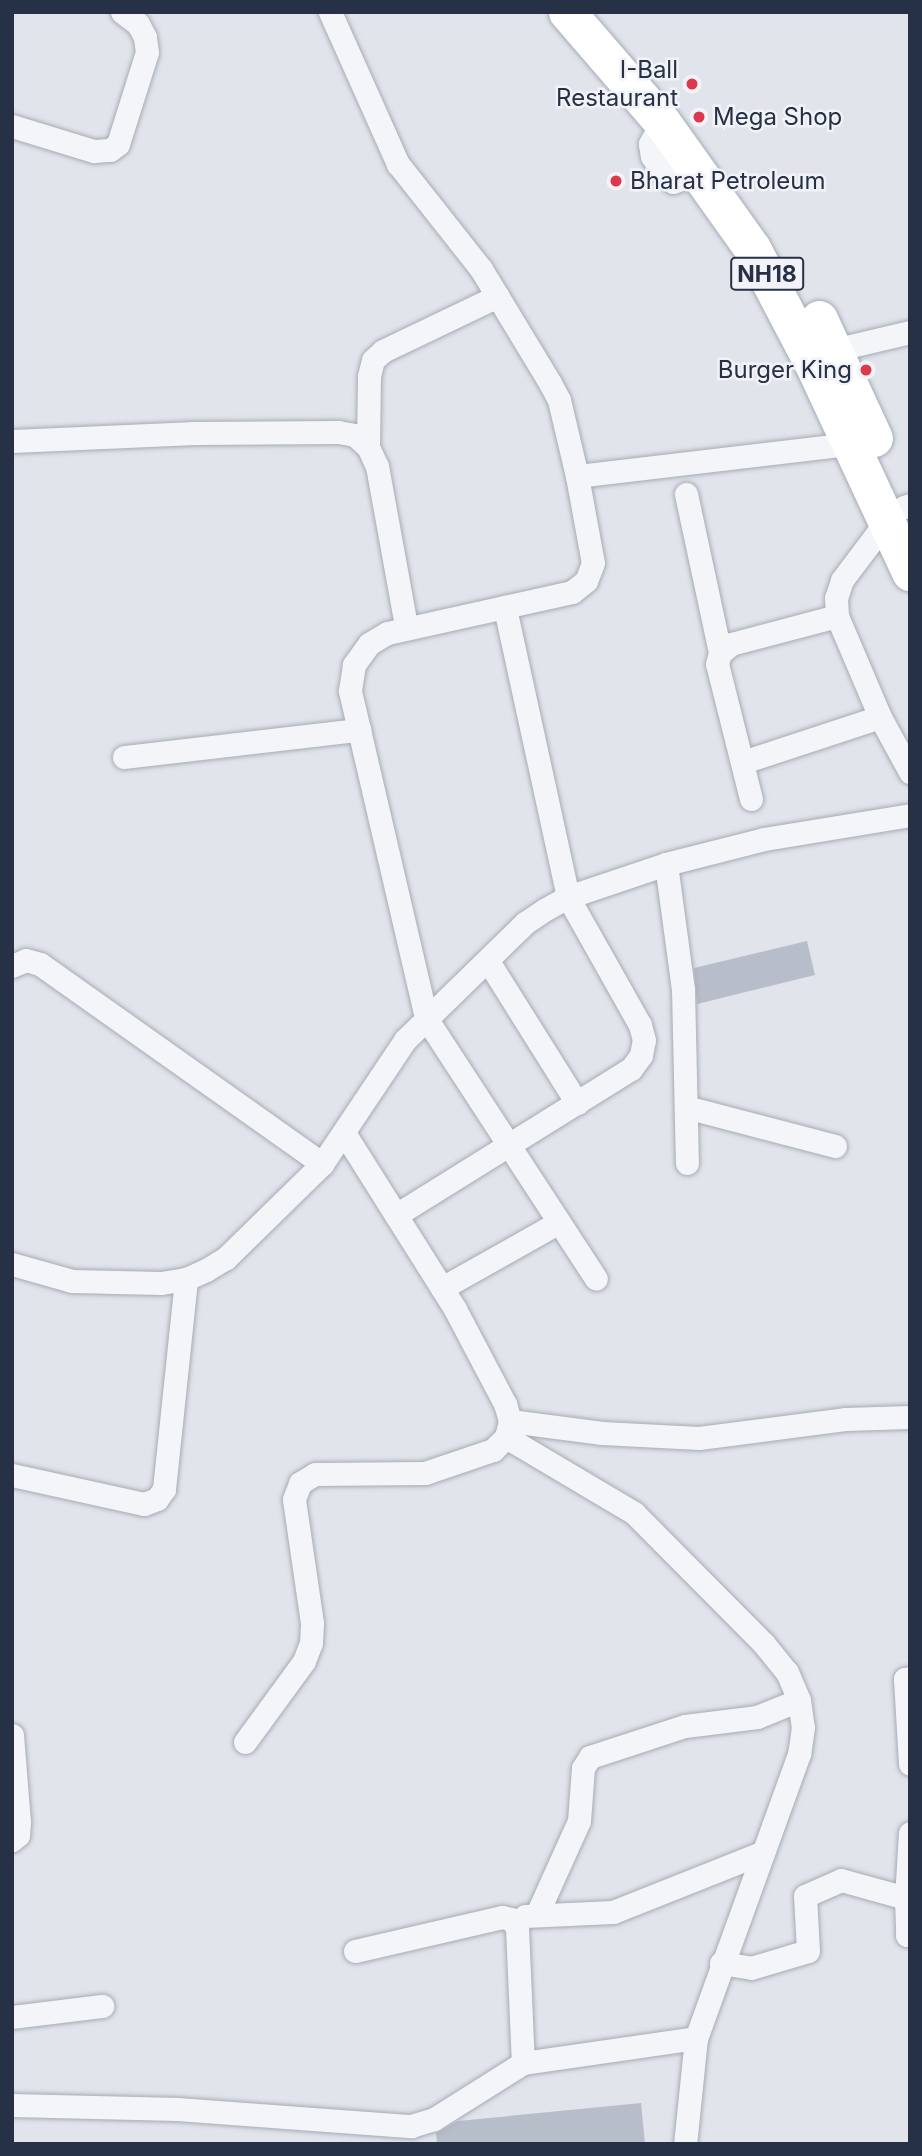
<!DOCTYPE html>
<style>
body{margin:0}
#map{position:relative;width:922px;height:2156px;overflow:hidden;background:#e1e4eb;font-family:Inter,sans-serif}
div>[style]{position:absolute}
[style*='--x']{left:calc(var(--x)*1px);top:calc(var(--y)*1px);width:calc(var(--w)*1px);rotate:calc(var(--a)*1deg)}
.building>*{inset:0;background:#b7bdc9}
.roads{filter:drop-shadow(0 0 2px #a5abb6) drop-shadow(0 0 2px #a5abb6)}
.minor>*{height:23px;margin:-11.5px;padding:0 11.5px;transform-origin:11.5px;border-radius:11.5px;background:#f4f5f9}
.trunk>*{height:37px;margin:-18.5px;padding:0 18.5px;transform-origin:18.5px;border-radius:18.5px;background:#fff}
.dots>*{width:19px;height:19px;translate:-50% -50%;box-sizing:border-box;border:4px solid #f1f3f8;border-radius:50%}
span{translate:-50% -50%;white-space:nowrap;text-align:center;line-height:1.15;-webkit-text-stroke:5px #f1f3f8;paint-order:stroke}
.shield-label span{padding:2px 5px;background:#f1f3f8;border:2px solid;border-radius:5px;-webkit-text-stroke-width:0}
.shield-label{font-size:23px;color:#273145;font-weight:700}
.poi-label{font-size:24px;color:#273145}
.right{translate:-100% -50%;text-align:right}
.left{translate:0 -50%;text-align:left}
.frame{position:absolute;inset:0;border:14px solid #273145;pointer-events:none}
</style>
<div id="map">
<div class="building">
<i style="clip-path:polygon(807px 941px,815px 975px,697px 1004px,694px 968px)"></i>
<i style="clip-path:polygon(641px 2103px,645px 2144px,437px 2144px,436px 2133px,458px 2121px)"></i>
</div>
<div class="roads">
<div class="minor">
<i style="--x:330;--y:12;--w:167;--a:65.9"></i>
<i style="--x:398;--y:164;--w:134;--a:51.7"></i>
<i style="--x:481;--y:269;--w:133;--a:58.8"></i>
<i style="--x:550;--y:383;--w:19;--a:62"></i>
<i style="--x:559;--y:400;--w:78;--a:76.7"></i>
<i style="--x:577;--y:476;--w:88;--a:79.6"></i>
<i style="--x:593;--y:563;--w:19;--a:111"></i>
<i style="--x:586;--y:581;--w:18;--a:142"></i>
<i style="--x:572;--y:592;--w:189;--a:167.5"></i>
<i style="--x:387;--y:633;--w:21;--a:149"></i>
<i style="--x:369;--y:644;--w:26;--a:126"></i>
<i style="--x:354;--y:665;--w:26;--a:99"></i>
<i style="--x:350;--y:691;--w:336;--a:76.9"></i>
<i style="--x:426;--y:1018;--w:311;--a:56.9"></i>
<i style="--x:662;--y:122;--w:25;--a:119"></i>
<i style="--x:650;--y:144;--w:12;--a:81"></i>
<i style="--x:652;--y:156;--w:20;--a:57"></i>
<i style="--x:663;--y:173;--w:13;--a:42"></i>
<i style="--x:673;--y:182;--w:28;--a:-21"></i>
<i style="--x:12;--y:126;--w:86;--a:17"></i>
<i style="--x:94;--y:151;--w:16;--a:-4"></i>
<i style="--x:110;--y:150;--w:10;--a:-37"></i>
<i style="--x:118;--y:144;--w:96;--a:-72.5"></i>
<i style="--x:147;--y:52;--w:15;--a:-98"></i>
<i style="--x:145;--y:37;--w:15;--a:-118"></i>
<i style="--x:138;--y:24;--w:20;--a:-143"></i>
<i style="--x:834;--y:350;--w:78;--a:-13.3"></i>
<i style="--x:12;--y:441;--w:183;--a:-2.5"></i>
<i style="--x:195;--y:433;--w:143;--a:-0.4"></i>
<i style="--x:338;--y:432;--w:17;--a:10"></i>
<i style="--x:355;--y:435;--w:18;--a:43"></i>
<i style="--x:368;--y:447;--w:21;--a:65"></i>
<i style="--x:377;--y:466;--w:163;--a:79.7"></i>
<i style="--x:368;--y:447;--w:71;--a:-89.2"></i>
<i style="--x:369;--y:376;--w:16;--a:-76"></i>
<i style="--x:373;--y:360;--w:13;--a:-42"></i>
<i style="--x:383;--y:351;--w:127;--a:-25.6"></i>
<i style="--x:577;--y:476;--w:274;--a:-6.7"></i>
<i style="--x:686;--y:494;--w:163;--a:77.9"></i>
<i style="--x:904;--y:507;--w:6;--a:-18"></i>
<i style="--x:885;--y:523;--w:71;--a:127"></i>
<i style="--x:842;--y:580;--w:19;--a:108"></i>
<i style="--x:836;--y:598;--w:18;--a:87"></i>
<i style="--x:837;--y:616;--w:110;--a:66.9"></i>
<i style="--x:880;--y:717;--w:63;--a:61.4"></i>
<i style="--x:124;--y:757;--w:237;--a:-6.6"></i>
<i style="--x:743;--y:762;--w:144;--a:-18.2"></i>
<i style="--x:751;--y:799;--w:139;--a:-104.1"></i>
<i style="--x:717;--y:664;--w:11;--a:-75"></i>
<i style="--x:720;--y:653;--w:14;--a:-39"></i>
<i style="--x:731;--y:644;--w:110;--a:-14.8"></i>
<i style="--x:666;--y:864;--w:126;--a:82.3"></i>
<i style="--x:683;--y:989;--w:174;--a:88.7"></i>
<i style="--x:488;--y:961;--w:168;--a:57.9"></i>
<i style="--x:12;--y:966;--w:15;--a:-23"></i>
<i style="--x:26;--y:960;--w:15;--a:16"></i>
<i style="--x:40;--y:964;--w:346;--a:35.3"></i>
<i style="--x:686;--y:1107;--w:154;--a:14.7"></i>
<i style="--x:396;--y:1215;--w:277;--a:-31.9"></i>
<i style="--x:631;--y:1069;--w:17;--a:-54"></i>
<i style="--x:641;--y:1055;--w:15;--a:-79"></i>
<i style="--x:644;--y:1040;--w:16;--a:-105"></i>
<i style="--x:640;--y:1025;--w:147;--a:-119.4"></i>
<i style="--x:568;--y:897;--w:297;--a:-102.3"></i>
<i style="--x:12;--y:1264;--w:62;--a:15.8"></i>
<i style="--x:72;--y:1281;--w:89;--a:1.3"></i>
<i style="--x:161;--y:1283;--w:25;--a:-9"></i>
<i style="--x:186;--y:1279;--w:22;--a:-24"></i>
<i style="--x:206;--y:1270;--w:23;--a:-31"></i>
<i style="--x:226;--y:1258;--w:134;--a:-44.4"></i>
<i style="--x:322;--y:1164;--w:149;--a:-56.2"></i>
<i style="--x:405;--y:1040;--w:168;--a:-44.3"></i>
<i style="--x:525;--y:923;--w:25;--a:-34"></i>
<i style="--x:546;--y:909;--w:25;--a:-29"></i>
<i style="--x:568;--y:897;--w:103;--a:-18.6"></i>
<i style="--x:666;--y:864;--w:101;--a:-14.3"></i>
<i style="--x:764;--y:839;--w:148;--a:-9.3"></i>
<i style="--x:442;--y:1288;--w:134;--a:-29.4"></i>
<i style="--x:510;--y:1421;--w:93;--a:7.4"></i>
<i style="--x:602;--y:1433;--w:97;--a:3"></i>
<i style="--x:699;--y:1438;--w:147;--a:-7.4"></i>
<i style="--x:845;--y:1419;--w:65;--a:-1.8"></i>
<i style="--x:506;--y:1437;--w:149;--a:30.7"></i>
<i style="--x:634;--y:1513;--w:185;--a:45.2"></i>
<i style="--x:764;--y:1644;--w:36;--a:51"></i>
<i style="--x:787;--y:1672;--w:30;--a:67"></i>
<i style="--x:799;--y:1700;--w:27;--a:82"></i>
<i style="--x:803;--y:1727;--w:27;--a:98"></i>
<i style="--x:799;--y:1754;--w:302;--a:109.9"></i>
<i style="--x:696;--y:2038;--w:107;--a:95.9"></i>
<i style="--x:12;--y:1475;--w:135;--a:12.4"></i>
<i style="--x:144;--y:1504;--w:14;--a:-21"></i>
<i style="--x:157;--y:1499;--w:12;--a:-55"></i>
<i style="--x:164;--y:1489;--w:211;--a:-84"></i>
<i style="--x:910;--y:1678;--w:5;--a:169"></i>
<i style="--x:905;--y:1679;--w:85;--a:86.6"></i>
<i style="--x:12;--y:1735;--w:87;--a:85.4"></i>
<i style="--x:19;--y:1822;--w:13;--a:94"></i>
<i style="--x:18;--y:1835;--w:8;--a:140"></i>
<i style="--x:245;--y:1742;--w:100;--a:-53.9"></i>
<i style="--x:304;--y:1661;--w:19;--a:-69"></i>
<i style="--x:311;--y:1643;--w:20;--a:-87"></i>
<i style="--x:312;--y:1623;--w:125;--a:-98.3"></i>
<i style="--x:294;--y:1499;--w:17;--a:-69"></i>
<i style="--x:300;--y:1483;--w:17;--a:-31"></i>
<i style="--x:315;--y:1474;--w:110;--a:-0.5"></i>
<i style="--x:425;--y:1473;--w:72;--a:-18.7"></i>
<i style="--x:493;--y:1450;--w:18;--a:-45"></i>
<i style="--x:506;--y:1437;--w:16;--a:-76"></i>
<i style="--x:510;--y:1421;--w:18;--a:-106"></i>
<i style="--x:505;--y:1404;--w:107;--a:-117.8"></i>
<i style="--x:455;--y:1309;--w:207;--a:-122.2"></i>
<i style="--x:906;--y:1898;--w:65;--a:-86.5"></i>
<i style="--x:537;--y:1914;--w:102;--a:-65.7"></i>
<i style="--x:579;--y:1821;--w:53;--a:-85.7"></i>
<i style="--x:583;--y:1768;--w:13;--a:-58"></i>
<i style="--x:590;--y:1757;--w:100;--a:-18.1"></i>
<i style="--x:685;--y:1726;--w:73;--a:-7.1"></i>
<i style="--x:757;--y:1717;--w:45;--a:-22"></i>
<i style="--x:525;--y:1916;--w:88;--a:-2.6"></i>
<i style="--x:613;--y:1912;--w:159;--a:-21.7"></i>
<i style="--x:355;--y:1951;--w:151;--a:-13"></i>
<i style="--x:502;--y:1917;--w:9;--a:13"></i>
<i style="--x:511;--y:1919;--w:11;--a:56"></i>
<i style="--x:517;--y:1928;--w:135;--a:87.5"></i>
<i style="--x:721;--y:1963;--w:30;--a:9"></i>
<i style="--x:751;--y:1968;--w:59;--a:-16.6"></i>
<i style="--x:808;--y:1951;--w:55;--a:-93.1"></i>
<i style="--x:805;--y:1896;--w:39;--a:-24"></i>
<i style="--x:841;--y:1880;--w:67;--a:15.5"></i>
<i style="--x:906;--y:1898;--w:37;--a:88"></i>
<i style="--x:907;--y:1935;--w:3;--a:0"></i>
<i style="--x:12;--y:2017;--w:91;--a:-7"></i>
<i style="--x:12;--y:2105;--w:165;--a:1.4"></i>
<i style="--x:177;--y:2109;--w:235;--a:4.2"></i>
<i style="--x:411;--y:2126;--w:24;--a:-17"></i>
<i style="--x:434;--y:2119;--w:105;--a:-32.2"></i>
<i style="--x:523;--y:2063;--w:175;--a:-8.2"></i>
</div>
<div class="trunk">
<i style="--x:567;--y:12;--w:145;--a:49.2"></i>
<i style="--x:662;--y:122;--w:155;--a:54.5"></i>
<i style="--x:752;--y:248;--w:131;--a:62.3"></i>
<i style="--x:813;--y:364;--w:230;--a:65"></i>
<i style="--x:819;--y:319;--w:131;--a:65.2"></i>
</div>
</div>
<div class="dots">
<i style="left:692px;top:84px;background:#dd394d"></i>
<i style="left:699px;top:117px;background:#dd394d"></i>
<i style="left:616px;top:181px;background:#dd394d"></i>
<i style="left:866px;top:370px;background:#dd394d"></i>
</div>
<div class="shield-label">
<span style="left:767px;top:274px">NH18</span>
</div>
<div class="poi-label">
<span class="right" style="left:678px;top:84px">I-Ball<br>Restaurant</span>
<span class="left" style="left:713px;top:117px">Mega Shop</span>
<span class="left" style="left:630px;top:181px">Bharat Petroleum</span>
<span class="right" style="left:852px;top:370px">Burger King</span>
</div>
<div class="frame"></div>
</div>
